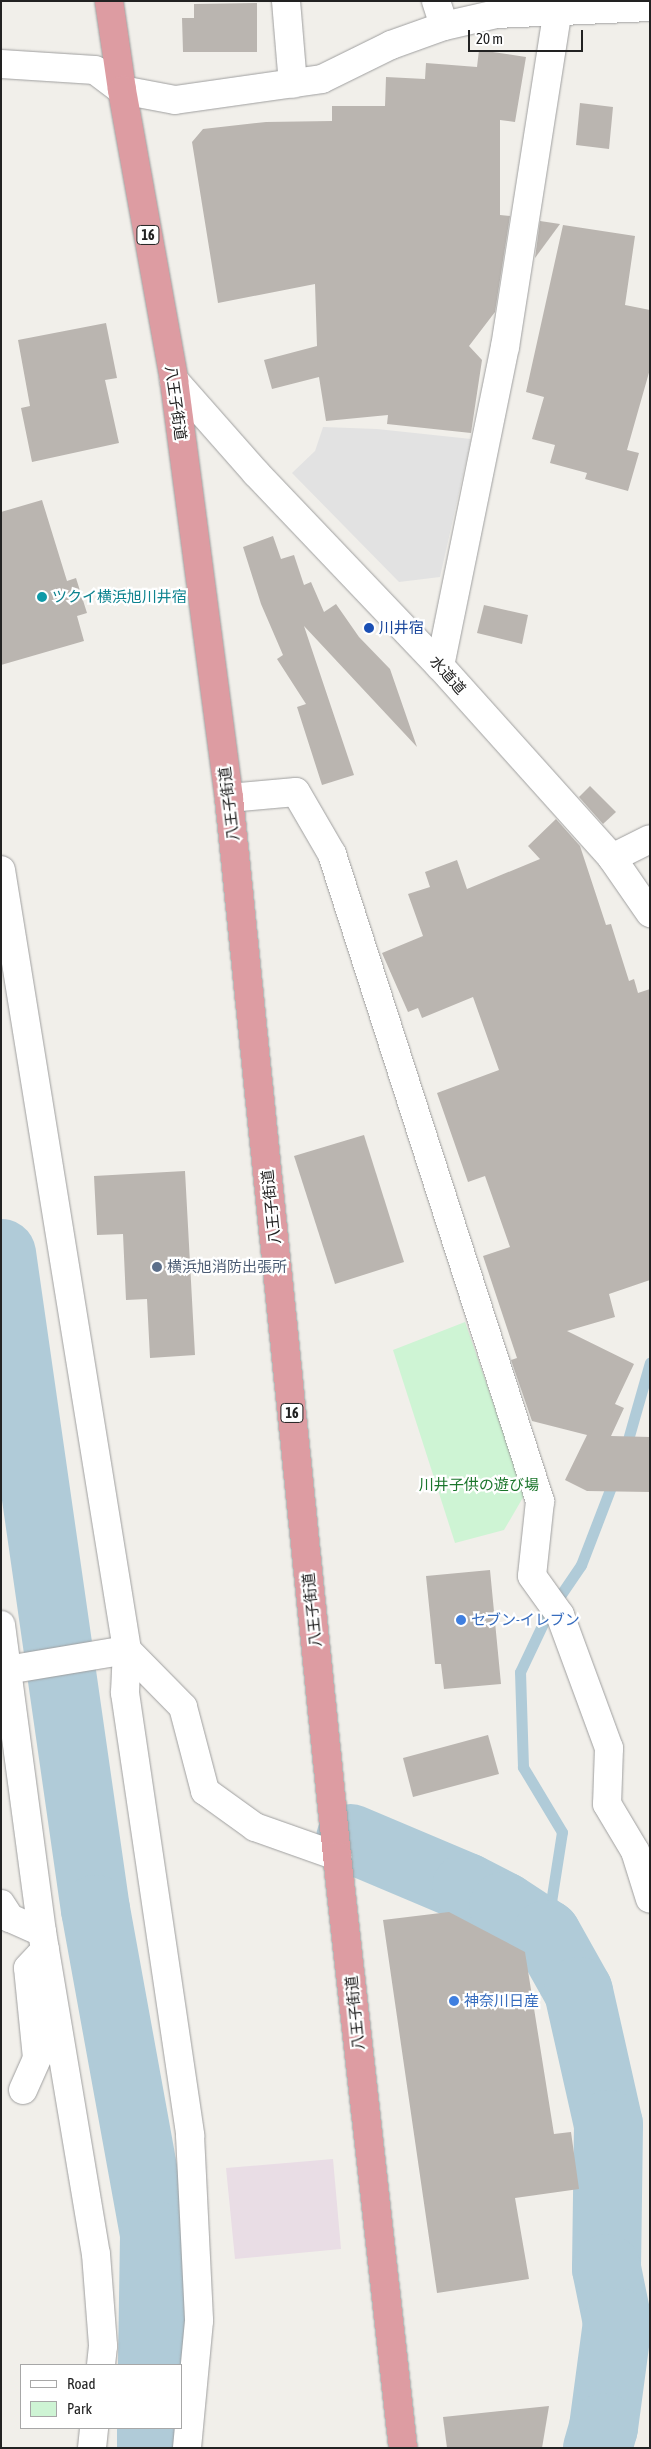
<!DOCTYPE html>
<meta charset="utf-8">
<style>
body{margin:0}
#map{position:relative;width:651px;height:2449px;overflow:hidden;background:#f1efea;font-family:"Asap Condensed","Noto Sans JP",sans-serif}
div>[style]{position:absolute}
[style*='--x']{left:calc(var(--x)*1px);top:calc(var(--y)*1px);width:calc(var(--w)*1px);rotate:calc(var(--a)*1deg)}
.industrial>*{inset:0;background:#e9dde5}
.park>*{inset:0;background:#cef4d4}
.parking>*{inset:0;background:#e2e2e2}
.stream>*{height:11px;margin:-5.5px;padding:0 5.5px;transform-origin:5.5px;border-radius:5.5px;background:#b0cbd8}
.river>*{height:69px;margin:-34.5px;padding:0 34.5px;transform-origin:34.5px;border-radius:34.5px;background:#b0cbd8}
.building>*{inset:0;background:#bab5b0}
.roads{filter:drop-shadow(0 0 1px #9f9f9f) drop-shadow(0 0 1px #9f9f9f)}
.minor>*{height:28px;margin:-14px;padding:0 14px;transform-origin:14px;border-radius:14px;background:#fff}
.highway>*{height:28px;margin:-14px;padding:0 14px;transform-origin:14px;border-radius:14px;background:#dd9ca2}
.dots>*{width:14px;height:14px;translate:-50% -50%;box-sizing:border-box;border:2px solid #fff;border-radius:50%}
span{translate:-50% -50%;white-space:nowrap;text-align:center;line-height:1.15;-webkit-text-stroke:4.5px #fff;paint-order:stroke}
.shield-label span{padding:1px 4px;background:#fff;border:1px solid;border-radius:4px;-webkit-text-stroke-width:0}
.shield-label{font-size:14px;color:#222;font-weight:700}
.street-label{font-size:15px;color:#222}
.culture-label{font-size:15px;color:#0d838f}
.left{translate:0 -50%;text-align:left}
.transit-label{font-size:15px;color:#164399}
.service-label{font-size:15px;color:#4e5e75}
.park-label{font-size:15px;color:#1a752b}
.shop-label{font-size:15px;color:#366cbe}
.frame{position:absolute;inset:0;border:2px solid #222;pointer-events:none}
.legend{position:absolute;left:20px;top:2364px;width:162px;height:65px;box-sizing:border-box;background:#fff;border:1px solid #a7a7a7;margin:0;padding:6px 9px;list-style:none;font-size:15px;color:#222}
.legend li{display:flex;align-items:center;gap:10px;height:25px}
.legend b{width:25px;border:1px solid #a7a7a7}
.scale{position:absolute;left:468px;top:30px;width:115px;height:22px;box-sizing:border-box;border:2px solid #222;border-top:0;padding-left:6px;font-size:15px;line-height:18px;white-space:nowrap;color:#222;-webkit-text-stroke:4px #fff;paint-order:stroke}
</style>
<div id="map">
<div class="industrial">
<i style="clip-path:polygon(333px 2159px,341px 2249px,235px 2259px,226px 2168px)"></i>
</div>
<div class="park">
<i style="clip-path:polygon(465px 1322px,525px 1494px,504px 1530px,455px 1543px,393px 1350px)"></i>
</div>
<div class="parking">
<i style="clip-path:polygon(323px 427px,377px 429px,471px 439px,440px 577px,399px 582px,292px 473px,315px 451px)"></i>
</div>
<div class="stream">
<i style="--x:625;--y:1450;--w:91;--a:-74.1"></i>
<i style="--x:546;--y:1934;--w:103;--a:-81.1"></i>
<i style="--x:562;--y:1832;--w:76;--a:-121"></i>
<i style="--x:523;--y:1767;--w:95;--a:-91.8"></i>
<i style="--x:520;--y:1672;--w:63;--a:-64.7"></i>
<i style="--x:547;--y:1615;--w:60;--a:-55.8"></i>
<i style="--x:581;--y:1565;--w:92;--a:-69"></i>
</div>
<div class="river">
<i style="--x:1;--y:1253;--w:663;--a:81.85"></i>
<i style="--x:95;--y:1909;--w:331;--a:79.7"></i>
<i style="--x:154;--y:2235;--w:130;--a:90.9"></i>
<i style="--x:350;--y:1838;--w:126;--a:22.9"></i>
<i style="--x:466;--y:1887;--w:42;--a:27.2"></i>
<i style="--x:503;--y:1906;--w:51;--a:33.1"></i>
<i style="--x:546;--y:1934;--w:65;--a:60.7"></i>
<i style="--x:578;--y:1991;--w:136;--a:77.3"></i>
<i style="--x:608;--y:2124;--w:144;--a:90.8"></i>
<i style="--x:606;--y:2268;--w:55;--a:78.5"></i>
<i style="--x:617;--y:2322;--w:106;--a:97.6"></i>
<i style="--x:603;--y:2427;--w:22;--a:106"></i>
<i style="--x:151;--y:2448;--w:20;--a:-90"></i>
</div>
<div class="building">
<i style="clip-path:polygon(257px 3px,257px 52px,183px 52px,182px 18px,194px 18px,194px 4px)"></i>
<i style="clip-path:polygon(479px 50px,526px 57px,515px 122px,500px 120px,500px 215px,510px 216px,495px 312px,469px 346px,482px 360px,471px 433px,387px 424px,388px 415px,326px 421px,319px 377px,272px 389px,264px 360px,317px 346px,315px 284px,218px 303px,192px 142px,203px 129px,266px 122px,332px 121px,332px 106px,385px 106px,386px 77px,425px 79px,426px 63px,477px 67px)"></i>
<i style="clip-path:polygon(580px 103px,613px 107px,609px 149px,576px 145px)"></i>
<i style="clip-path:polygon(540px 221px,560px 224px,535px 258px)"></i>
<i style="clip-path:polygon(563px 225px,635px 236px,625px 305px,650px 310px,650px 369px,627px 450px,639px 453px,628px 491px,585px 479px,587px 473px,550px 463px,555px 445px,532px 439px,544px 397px,526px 392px)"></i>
<i style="clip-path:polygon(106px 323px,117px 378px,105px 380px,119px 443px,32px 462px,21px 408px,30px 406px,18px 340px)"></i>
<i style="clip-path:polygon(42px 500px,67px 581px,76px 578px,87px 613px,77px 616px,84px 641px,1px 665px,1px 512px)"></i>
<i style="clip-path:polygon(273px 536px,281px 559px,294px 555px,304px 585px,311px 582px,324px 612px,336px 604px,359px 637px,390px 669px,417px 747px,304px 626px,354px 775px,322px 785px,297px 707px,306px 704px,277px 659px,283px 655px,261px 604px,243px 547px)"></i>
<i style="clip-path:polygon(484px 605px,528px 615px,522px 644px,477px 633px)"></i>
<i style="clip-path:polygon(590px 786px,616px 812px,603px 824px,579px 797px)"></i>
<i style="clip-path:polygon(556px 819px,580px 846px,606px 925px,611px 924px,629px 981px,634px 979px,638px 993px,650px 989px,650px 1280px,609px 1294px,615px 1317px,567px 1331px,634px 1364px,615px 1404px,624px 1408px,611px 1436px,650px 1437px,650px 1492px,587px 1491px,565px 1480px,587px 1435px,532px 1421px,511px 1360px,517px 1358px,483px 1256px,510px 1247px,485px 1176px,468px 1182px,437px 1093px,499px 1070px,473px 997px,422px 1018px,418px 1008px,408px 1012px,382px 953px,423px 936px,408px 894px,430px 887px,425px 872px,457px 860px,467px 889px,540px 859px,528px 846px)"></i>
<i style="clip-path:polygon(364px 1135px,404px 1262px,335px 1284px,294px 1156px)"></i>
<i style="clip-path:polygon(185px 1171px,195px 1355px,150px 1358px,147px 1299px,126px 1300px,123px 1234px,97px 1235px,94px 1176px)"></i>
<i style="clip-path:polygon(490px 1570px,501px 1684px,444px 1689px,441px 1664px,435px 1664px,426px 1576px)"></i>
<i style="clip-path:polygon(488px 1735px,499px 1774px,413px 1797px,403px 1758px)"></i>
<i style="clip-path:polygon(449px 1912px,525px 1952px,554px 2134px,571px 2132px,579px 2189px,515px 2198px,529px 2279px,437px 2293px,383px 1920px)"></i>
<i style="clip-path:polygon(549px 2406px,542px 2448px,447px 2448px,443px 2417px)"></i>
</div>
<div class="roads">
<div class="minor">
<i style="--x:286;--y:1;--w:83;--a:85.2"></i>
<i style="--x:436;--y:1;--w:26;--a:72"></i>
<i style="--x:1;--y:64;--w:94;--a:3.7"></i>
<i style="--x:95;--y:70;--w:34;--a:37"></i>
<i style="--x:122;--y:90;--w:54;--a:10.7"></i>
<i style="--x:175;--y:100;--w:148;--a:-8.1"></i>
<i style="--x:322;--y:79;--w:77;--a:-26.2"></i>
<i style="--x:391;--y:45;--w:56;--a:-19.7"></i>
<i style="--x:444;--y:26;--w:53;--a:-13"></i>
<i style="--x:496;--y:14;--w:154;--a:-2.6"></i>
<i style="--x:174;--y:380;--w:124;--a:48.6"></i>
<i style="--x:256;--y:473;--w:267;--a:46.4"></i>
<i style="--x:440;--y:666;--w:258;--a:48.1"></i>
<i style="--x:612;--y:858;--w:67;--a:55.4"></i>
<i style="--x:440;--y:666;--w:326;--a:-78.5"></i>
<i style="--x:505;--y:347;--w:350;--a:-81.1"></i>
<i style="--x:229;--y:798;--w:67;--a:-5.1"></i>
<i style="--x:296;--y:792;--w:72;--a:59.9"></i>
<i style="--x:332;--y:854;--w:680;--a:72.18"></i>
<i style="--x:540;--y:1501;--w:75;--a:96.1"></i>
<i style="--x:532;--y:1576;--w:48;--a:54.3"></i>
<i style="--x:560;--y:1615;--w:142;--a:69.8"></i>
<i style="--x:609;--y:1748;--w:56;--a:92"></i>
<i style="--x:607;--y:1804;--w:55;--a:59.2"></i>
<i style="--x:635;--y:1851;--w:50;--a:72.6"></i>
<i style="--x:612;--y:858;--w:42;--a:-26.6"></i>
<i style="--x:1;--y:870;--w:790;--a:80.82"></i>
<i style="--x:127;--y:1650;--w:43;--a:92.7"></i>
<i style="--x:125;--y:1693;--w:447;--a:81.6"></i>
<i style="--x:190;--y:2135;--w:186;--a:87.2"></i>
<i style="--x:199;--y:2321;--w:128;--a:95.4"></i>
<i style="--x:1;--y:1625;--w:310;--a:82.4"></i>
<i style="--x:42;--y:1932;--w:326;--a:80.5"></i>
<i style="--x:96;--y:2254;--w:92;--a:85.6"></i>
<i style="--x:103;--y:2346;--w:19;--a:96"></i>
<i style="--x:7;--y:1670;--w:122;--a:-9.5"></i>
<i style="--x:127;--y:1650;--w:80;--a:45.5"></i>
<i style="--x:183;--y:1707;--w:87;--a:75.3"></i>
<i style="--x:205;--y:1791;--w:62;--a:35.8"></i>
<i style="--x:255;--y:1827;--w:87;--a:19.5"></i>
<i style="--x:1;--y:1904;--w:17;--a:57"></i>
<i style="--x:10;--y:1918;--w:35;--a:24"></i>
<i style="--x:23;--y:2090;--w:35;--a:-66"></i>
<i style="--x:37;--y:2058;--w:90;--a:-95.7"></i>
<i style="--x:28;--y:1968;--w:25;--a:-47"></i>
<i style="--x:92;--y:2448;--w:20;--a:-84"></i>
</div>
<div class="highway">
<i style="--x:109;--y:1;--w:90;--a:81.7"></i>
<i style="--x:122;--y:90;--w:295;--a:79.8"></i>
<i style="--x:174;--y:380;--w:422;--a:82.5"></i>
<i style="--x:229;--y:798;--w:1063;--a:84.17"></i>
<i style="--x:337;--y:1856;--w:596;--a:83.64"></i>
</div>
</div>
<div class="dots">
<i style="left:42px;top:597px;background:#0f9aa8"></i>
<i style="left:369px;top:628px;background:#1a4fb4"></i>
<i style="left:157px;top:1267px;background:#5c6f8a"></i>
<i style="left:461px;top:1620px;background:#3f7fe0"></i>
<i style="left:454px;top:2001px;background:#3f7fe0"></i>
</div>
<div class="shield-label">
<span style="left:148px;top:235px">16</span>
<span style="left:292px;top:1413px">16</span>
</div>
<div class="street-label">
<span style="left:176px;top:403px;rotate:82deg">八王子街道</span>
<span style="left:448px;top:675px;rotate:48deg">水道道</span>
<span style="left:229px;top:804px;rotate:-97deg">八王子街道</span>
<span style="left:271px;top:1207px;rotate:-96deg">八王子街道</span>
<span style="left:312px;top:1610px;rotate:-96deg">八王子街道</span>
<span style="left:355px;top:2013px;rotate:-96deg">八王子街道</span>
</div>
<div class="culture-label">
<span class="left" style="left:52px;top:597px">ツクイ横浜旭川井宿</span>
</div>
<div class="transit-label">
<span class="left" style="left:379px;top:628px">川井宿</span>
</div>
<div class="service-label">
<span class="left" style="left:167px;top:1267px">横浜旭消防出張所</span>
</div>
<div class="park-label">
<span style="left:479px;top:1485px">川井子供の遊び場</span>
</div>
<div class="shop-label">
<span class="left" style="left:471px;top:1620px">セブン-イレブン</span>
<span class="left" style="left:464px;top:2001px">神奈川日産</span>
</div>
<div class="frame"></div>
<ul class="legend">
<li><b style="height:6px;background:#fff"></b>Road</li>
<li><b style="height:14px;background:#cef4d4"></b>Park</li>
</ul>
<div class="scale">20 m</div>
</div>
